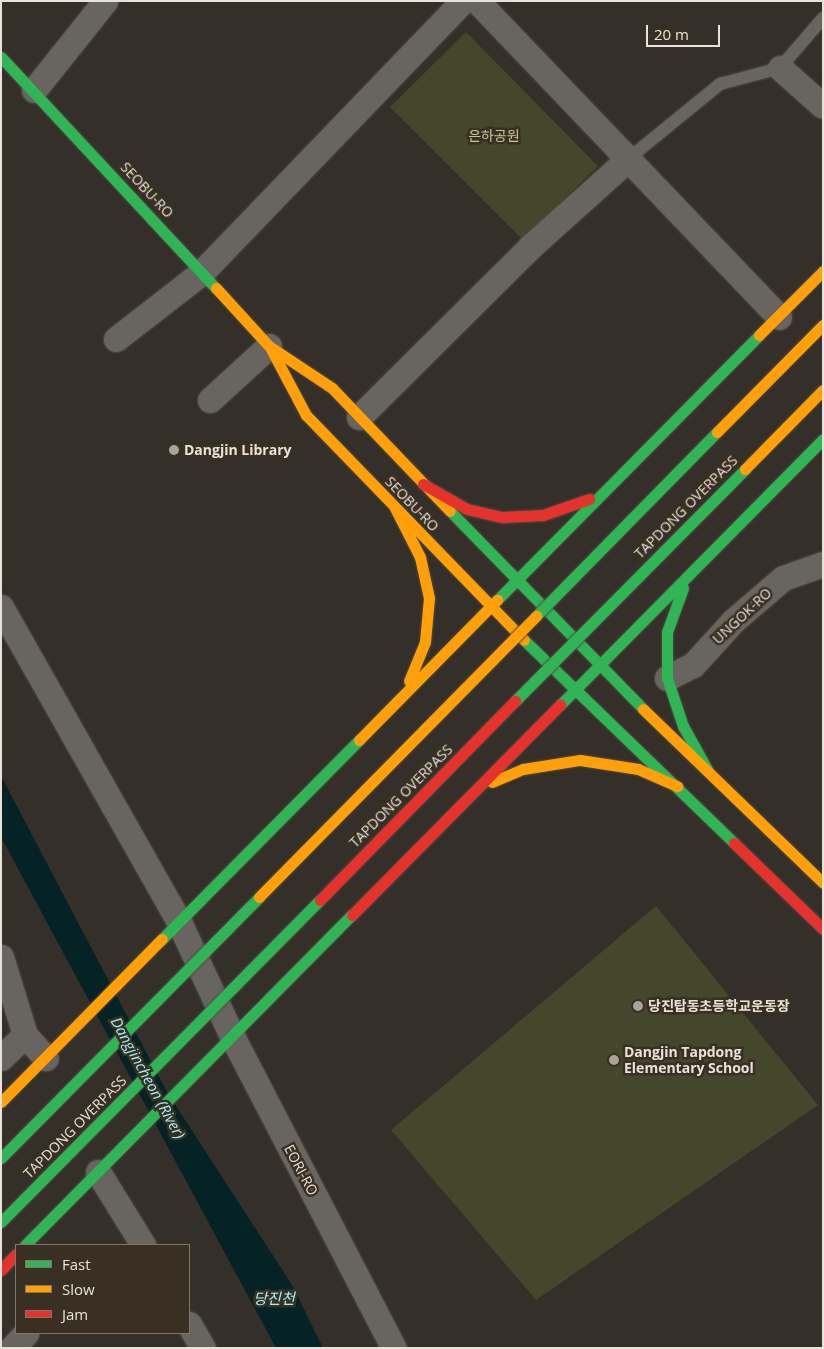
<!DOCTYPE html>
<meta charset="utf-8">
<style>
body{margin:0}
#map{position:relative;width:824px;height:1349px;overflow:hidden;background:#342f28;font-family:"Open Sans","Noto Sans KR",sans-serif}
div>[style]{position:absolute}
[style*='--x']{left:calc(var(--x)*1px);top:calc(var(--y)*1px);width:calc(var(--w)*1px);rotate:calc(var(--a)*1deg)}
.green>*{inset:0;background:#44472c}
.water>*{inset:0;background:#052224}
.roads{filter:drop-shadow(0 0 1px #504c45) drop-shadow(0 0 1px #504c45)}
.lane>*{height:12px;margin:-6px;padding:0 6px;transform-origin:6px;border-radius:6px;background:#686560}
.street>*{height:25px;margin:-12.5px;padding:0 12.5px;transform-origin:12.5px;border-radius:12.5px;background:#686560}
.fast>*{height:11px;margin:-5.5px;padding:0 5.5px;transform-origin:5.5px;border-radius:5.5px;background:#30b455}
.slow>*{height:11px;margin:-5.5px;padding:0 5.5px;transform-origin:5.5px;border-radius:5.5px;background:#ff9f0a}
.jam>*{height:11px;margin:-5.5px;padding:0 5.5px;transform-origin:5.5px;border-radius:5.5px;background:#e5322d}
.bridges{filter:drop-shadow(0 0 1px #504c45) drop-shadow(0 0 1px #504c45)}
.fast-bridge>*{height:11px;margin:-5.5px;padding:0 5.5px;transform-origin:5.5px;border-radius:5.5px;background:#30b455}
.slow-bridge>*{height:11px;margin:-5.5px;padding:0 5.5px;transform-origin:5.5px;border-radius:5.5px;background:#ff9f0a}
.jam-bridge>*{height:11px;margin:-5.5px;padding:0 5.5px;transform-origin:5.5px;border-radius:5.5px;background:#e5322d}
.dots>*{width:14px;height:14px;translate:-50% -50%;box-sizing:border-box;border:2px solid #393023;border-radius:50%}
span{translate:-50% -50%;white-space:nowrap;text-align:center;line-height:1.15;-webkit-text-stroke:5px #393023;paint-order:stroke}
.park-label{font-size:14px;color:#c0ca90}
.street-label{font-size:14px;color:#e8e2da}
.poi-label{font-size:14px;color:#e8e2da;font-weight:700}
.left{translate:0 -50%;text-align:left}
.water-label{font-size:15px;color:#a1f0f8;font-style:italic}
.frame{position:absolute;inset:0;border:2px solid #e8e2da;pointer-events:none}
.legend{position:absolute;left:15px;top:1244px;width:175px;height:90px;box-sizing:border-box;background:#393023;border:1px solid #7f776c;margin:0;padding:6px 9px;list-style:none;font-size:15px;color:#e8e2da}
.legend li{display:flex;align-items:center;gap:10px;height:25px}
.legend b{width:25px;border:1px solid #7f776c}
.scale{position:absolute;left:646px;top:25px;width:74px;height:22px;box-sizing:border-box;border:2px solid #e8e2da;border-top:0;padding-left:6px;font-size:15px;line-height:18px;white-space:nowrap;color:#e8e2da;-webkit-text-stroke:4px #393023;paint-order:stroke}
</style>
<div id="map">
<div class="green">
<i style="clip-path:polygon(466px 32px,598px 166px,523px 240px,390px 107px)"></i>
<i style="clip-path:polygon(656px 906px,818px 1105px,536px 1300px,391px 1130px)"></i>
</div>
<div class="water">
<i style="clip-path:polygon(1px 776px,167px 1092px,292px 1285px,323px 1348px,276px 1348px,1px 837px)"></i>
</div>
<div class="roads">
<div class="lane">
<i style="--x:628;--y:159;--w:119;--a:-39.2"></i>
<i style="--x:720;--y:84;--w:62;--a:-14.9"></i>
<i style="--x:780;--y:68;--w:66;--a:-49.3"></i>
</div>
<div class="street">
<i style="--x:477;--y:1;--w:437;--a:46.3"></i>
<i style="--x:780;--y:68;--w:57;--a:41.5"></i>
<i style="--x:34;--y:90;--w:114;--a:-51.4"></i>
<i style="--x:116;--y:339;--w:109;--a:-37.9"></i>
<i style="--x:202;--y:272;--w:376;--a:-46.1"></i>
<i style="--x:210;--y:400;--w:80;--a:-42.5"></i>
<i style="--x:359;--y:417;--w:241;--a:-44.8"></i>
<i style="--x:530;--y:247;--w:132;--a:-41.9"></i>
<i style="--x:1;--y:607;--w:364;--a:60.5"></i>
<i style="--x:180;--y:924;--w:126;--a:65.1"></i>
<i style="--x:233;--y:1038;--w:349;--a:62.6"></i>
<i style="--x:667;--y:678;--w:29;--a:-27"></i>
<i style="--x:693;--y:665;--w:59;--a:-47.7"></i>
<i style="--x:733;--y:621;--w:66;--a:-40.7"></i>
<i style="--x:783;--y:578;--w:42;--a:-19.3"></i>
<i style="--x:1;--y:957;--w:82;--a:72.9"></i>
<i style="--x:25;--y:1035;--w:31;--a:48"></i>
<i style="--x:1;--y:1058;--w:33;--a:-44"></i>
<i style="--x:98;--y:1172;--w:86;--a:58.3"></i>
<i style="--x:189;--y:1324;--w:28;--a:60"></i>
<i style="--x:12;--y:1348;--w:21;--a:-47"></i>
</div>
<div class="fast">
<i style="--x:1;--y:57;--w:316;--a:47.1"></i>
<i style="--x:450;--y:511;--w:277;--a:45.7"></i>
<i style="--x:683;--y:588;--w:47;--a:110"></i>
<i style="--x:667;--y:632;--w:46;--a:90"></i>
<i style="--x:667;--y:678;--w:51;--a:71.6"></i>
<i style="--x:683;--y:726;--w:51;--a:60.9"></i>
<i style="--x:497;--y:600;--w:373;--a:-45.3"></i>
<i style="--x:524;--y:640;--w:292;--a:44"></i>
<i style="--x:560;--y:705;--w:374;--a:-45.3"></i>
<i style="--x:162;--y:939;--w:280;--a:-45.3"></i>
<i style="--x:25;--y:1245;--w:465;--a:-45.3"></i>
</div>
<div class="slow">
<i style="--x:216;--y:288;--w:79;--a:47.6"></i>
<i style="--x:269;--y:346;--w:76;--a:33.7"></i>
<i style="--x:332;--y:388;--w:170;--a:46.2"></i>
<i style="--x:759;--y:335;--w:91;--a:-45"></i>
<i style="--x:271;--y:349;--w:75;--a:62.1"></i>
<i style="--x:306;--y:415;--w:313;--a:45.9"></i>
<i style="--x:395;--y:508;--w:55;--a:63"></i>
<i style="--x:420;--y:557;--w:42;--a:77.6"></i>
<i style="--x:429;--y:598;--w:44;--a:95.2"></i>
<i style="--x:425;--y:642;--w:42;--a:112.3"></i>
<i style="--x:643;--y:709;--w:250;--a:44"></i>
<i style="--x:359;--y:740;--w:197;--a:-45.4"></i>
<i style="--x:492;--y:782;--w:34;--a:-23"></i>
<i style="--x:523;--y:769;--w:58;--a:-9"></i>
<i style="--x:580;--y:760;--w:59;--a:8.8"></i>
<i style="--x:638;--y:769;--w:43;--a:23.6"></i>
<i style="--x:1;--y:1102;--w:229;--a:-45.4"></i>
</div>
<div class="jam">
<i style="--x:423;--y:484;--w:51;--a:29.6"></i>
<i style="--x:467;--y:509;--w:37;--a:13"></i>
<i style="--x:503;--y:517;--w:40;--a:-2.9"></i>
<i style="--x:543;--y:515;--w:49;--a:-19.2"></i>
<i style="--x:734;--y:843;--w:124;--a:44"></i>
<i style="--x:352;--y:915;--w:296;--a:-45.3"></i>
<i style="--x:1;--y:1270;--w:22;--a:-47"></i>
</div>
</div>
<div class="bridges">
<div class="fast-bridge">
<i style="--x:536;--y:616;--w:258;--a:-45.5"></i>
<i style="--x:515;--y:701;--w:327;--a:-45.2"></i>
<i style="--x:1;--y:1158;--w:367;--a:-45.3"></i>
<i style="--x:1;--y:1222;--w:453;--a:-45.3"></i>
</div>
<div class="slow-bridge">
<i style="--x:717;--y:432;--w:151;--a:-45.3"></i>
<i style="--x:745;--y:469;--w:111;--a:-45.4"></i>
<i style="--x:259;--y:897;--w:395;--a:-45.4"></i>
</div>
<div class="jam-bridge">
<i style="--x:320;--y:900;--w:279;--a:-45.6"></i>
</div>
</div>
<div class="dots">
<i style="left:174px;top:450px;background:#a9a39c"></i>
<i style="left:638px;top:1006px;background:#a9a39c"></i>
<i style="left:614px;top:1060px;background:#a9a39c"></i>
</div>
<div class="park-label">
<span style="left:494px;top:136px">은하공원</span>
</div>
<div class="street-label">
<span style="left:147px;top:190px;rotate:47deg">SEOBU-RO</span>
<span style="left:412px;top:504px;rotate:46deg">SEOBU-RO</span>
<span style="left:686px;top:507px;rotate:-45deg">TAPDONG OVERPASS</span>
<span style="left:742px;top:616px;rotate:-43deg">UNGOK-RO</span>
<span style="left:401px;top:796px;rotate:-45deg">TAPDONG OVERPASS</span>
<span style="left:75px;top:1127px;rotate:-45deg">TAPDONG OVERPASS</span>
<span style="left:301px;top:1170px;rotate:62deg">EORI-RO</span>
</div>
<div class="poi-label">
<span class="left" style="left:184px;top:450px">Dangjin Library</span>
<span class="left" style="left:648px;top:1006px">당진탑동초등학교운동장</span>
<span class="left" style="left:624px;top:1060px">Dangjin Tapdong<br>Elementary School</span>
</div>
<div class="water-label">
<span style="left:148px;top:1078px;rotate:61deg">Dangjincheon (River)</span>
<span style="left:274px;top:1299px">당진천</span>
</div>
<div class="frame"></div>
<ul class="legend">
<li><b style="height:6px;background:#30b455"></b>Fast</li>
<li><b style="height:6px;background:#ff9f0a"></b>Slow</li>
<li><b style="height:6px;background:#e5322d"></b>Jam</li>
</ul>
<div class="scale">20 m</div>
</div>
